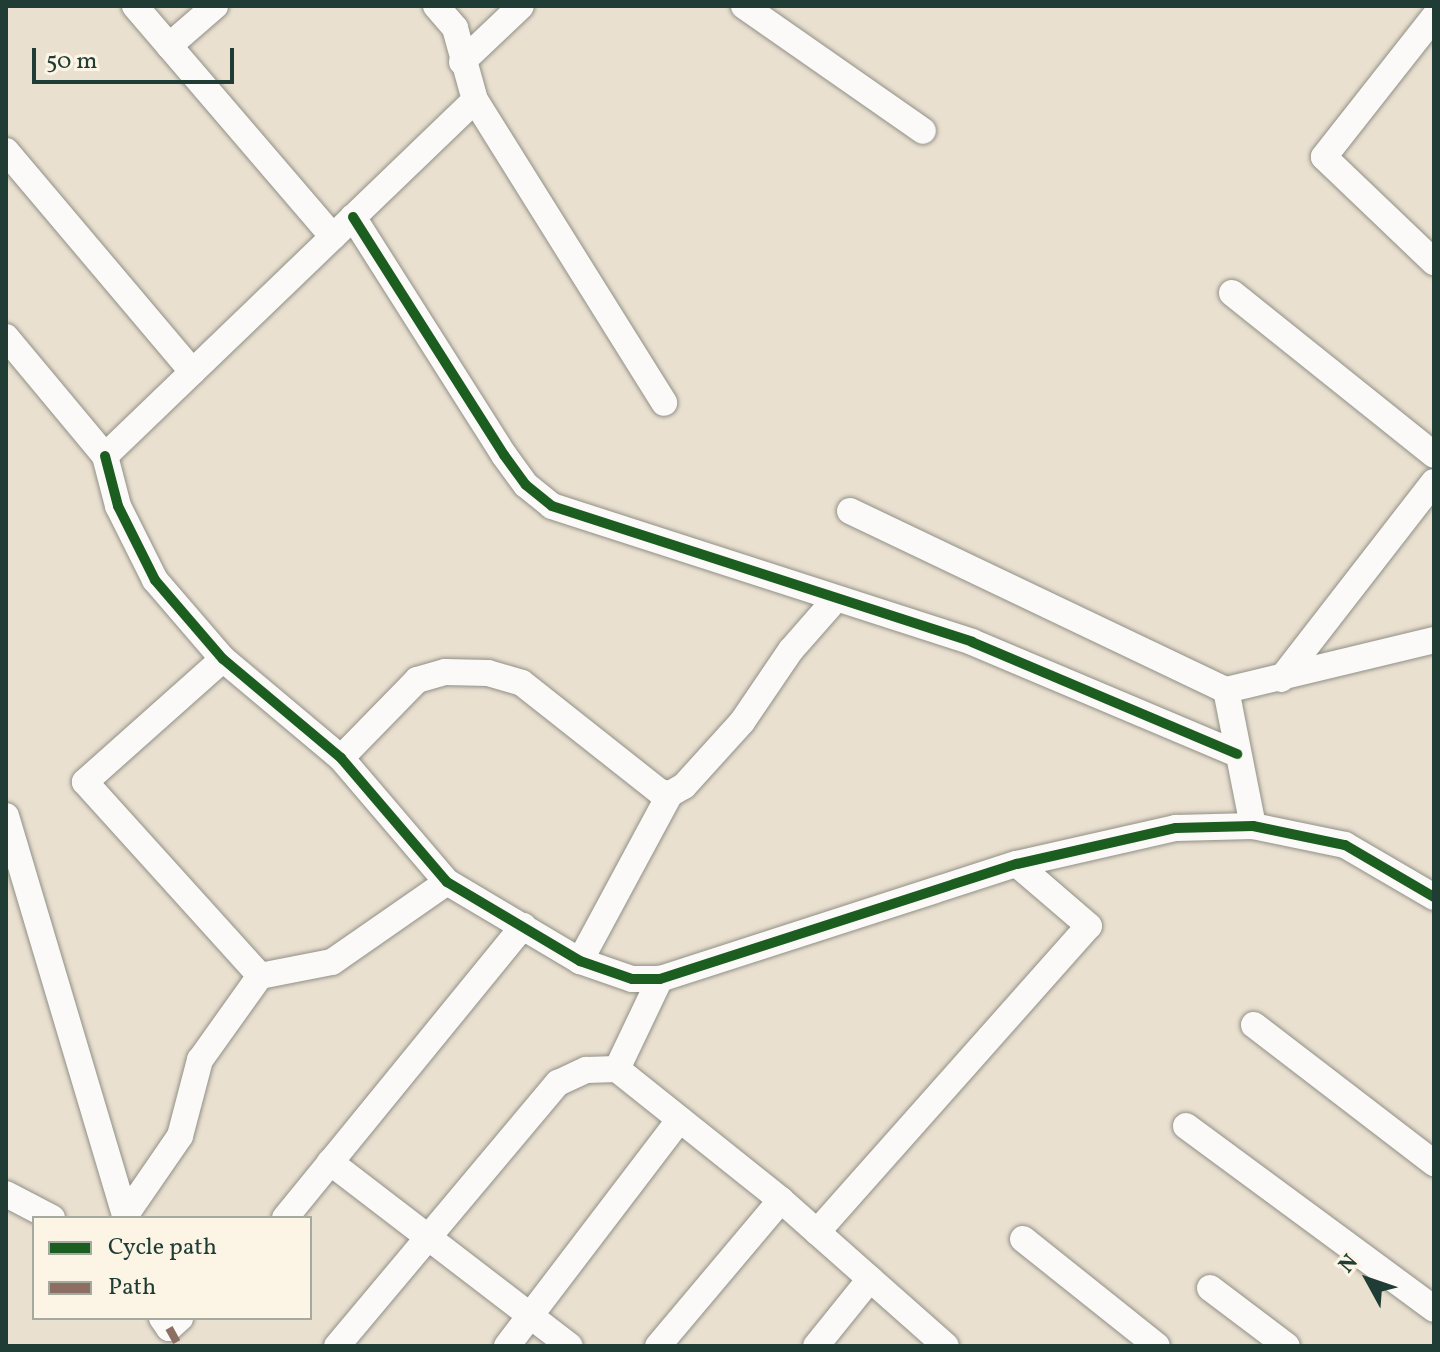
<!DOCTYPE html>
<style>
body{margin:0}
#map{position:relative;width:1440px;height:1352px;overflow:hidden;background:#eae0d0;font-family:Vollkorn,serif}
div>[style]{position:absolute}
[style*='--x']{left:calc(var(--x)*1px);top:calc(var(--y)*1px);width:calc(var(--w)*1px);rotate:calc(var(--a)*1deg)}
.roads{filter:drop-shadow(0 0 2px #909086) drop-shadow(0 0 2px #909086)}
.minor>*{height:26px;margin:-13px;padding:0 13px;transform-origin:13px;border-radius:13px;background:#fcfaf8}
.quiet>*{height:8px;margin-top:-4px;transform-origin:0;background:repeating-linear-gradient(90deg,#8d6e63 0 16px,transparent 0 24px)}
.cycleway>*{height:10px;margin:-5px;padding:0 5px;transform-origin:5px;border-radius:5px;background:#1b5e20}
span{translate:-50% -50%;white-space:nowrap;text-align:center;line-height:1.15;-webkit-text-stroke:6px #fcf5e5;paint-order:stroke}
.frame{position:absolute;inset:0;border:8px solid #1f3d34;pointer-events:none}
.legend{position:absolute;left:32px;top:1216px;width:280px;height:104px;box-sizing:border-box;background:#fcf5e5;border:2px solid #a4ab9e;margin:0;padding:10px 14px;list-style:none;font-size:24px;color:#1f3d34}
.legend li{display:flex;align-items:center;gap:16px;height:40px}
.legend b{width:40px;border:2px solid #a4ab9e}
.north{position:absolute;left:1328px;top:1240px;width:80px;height:80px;-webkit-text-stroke:6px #fcf5e5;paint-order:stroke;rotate:310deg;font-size:22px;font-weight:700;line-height:32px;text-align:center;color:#1f3d34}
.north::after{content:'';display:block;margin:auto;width:28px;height:36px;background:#1f3d34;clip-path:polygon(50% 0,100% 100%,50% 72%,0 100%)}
.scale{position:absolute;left:32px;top:48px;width:202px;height:36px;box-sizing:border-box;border:4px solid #1f3d34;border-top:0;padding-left:10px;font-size:24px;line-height:28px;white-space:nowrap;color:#1f3d34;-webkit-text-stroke:6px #fcf5e5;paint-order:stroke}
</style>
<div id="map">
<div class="roads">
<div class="minor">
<i style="--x:135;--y:6;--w:304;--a:49.4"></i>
<i style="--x:436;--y:6;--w:29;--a:49"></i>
<i style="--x:455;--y:28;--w:75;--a:74.5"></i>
<i style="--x:475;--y:100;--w:357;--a:58"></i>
<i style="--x:744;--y:6;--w:218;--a:34.9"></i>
<i style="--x:1434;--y:17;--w:178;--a:128.2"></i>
<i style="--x:1324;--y:157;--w:152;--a:43.7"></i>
<i style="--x:169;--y:46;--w:61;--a:-41"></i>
<i style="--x:462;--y:62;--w:81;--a:-43.5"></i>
<i style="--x:6;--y:151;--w:289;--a:49.8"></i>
<i style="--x:353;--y:217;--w:282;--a:57.6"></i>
<i style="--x:504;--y:455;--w:37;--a:54"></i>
<i style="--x:526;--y:485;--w:33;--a:39"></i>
<i style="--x:552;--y:506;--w:441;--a:17.9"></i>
<i style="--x:972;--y:642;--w:288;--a:22.9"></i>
<i style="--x:1232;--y:293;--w:259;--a:38.7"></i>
<i style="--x:6;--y:337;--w:155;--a:50.2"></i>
<i style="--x:105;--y:456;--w:513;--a:-43.9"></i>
<i style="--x:105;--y:456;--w:52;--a:75.4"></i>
<i style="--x:118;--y:506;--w:83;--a:63.4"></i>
<i style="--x:155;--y:580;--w:104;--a:49.3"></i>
<i style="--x:223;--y:659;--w:154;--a:40"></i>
<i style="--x:341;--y:758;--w:163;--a:49.5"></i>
<i style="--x:447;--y:882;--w:155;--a:30.7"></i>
<i style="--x:580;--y:961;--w:55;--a:19.1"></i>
<i style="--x:632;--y:979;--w:28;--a:0"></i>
<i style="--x:660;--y:979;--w:375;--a:-17.9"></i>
<i style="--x:1017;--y:864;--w:163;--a:-12.8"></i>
<i style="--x:1176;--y:828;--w:77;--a:-1.5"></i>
<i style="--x:1253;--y:826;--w:94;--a:11.7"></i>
<i style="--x:1345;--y:845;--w:103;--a:30.3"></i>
<i style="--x:850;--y:511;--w:416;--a:25.5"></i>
<i style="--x:223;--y:659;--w:185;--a:138.3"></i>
<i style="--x:85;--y:782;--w:261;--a:47.9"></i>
<i style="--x:1281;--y:679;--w:249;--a:-52.2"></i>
<i style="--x:341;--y:758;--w:109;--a:-45.7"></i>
<i style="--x:417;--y:680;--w:29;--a:-16"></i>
<i style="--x:445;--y:672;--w:43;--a:1.3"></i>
<i style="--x:488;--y:673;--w:35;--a:16"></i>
<i style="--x:522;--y:683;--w:176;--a:38.3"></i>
<i style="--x:660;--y:792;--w:10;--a:11"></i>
<i style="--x:670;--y:794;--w:16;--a:-30"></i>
<i style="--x:684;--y:786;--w:86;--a:-47.8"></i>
<i style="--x:742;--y:722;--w:87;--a:-55.8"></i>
<i style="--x:791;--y:650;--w:65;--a:-48.7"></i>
<i style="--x:6;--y:816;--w:420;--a:73.4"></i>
<i style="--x:1253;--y:826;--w:139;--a:-101.2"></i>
<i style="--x:1226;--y:690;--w:214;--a:-13.5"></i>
<i style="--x:580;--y:961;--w:190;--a:-61.7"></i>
<i style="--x:1254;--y:1025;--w:227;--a:37.5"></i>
<i style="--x:1186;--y:1126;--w:308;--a:36.4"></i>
<i style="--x:330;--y:1162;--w:302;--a:37.5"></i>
<i style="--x:6;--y:1194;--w:52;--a:27.6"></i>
<i style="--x:781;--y:1200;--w:220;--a:41.5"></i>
<i style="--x:125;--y:1216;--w:97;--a:-55.5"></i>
<i style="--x:180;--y:1136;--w:79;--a:-75.3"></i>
<i style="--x:200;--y:1060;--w:103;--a:-54.5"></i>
<i style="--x:260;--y:976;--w:73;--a:-11"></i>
<i style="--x:332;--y:962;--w:140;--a:-34.8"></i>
<i style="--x:285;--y:1218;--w:377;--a:-50.8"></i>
<i style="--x:817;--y:1232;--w:409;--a:-48.4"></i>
<i style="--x:1089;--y:926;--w:95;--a:-139.3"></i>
<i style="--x:1023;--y:1239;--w:171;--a:38.6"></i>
<i style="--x:1210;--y:1288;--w:96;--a:37"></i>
<i style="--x:162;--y:1318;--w:12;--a:55"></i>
<i style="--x:169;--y:1328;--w:15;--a:-42"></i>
<i style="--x:337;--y:1346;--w:344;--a:-50"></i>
<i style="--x:558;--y:1083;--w:31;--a:-25"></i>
<i style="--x:586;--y:1070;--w:31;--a:-2"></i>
<i style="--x:507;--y:1346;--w:285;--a:-52.7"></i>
<i style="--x:658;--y:1346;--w:191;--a:-49.9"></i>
<i style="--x:781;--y:1200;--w:210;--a:-141.4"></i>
<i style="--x:617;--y:1069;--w:100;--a:-64.5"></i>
<i style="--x:816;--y:1346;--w:86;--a:-51.1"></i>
</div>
</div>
<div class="quiet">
<i style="--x:169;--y:1328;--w:21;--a:61"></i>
</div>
<div class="cycleway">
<i style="--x:353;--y:217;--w:282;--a:57.6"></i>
<i style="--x:504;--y:455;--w:37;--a:54"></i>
<i style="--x:526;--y:485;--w:33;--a:39"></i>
<i style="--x:552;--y:506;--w:441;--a:17.9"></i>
<i style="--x:972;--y:642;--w:288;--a:22.9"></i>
<i style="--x:105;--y:456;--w:52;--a:75.4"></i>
<i style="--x:118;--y:506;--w:83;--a:63.4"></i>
<i style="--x:155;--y:580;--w:104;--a:49.3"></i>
<i style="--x:223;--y:659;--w:154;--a:40"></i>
<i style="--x:341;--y:758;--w:163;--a:49.5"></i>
<i style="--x:447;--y:882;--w:155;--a:30.7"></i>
<i style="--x:580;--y:961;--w:55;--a:19.1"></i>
<i style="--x:632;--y:979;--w:28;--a:0"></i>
<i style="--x:660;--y:979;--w:375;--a:-17.9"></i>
<i style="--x:1017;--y:864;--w:163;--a:-12.8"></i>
<i style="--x:1176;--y:828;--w:77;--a:-1.5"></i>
<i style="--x:1253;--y:826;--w:94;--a:11.7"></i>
<i style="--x:1345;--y:845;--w:103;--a:30.3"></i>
</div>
<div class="frame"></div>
<ul class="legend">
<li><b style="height:10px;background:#1b5e20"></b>Cycle path</li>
<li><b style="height:10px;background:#8d6e63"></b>Path</li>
</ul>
<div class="north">N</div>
<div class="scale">50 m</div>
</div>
